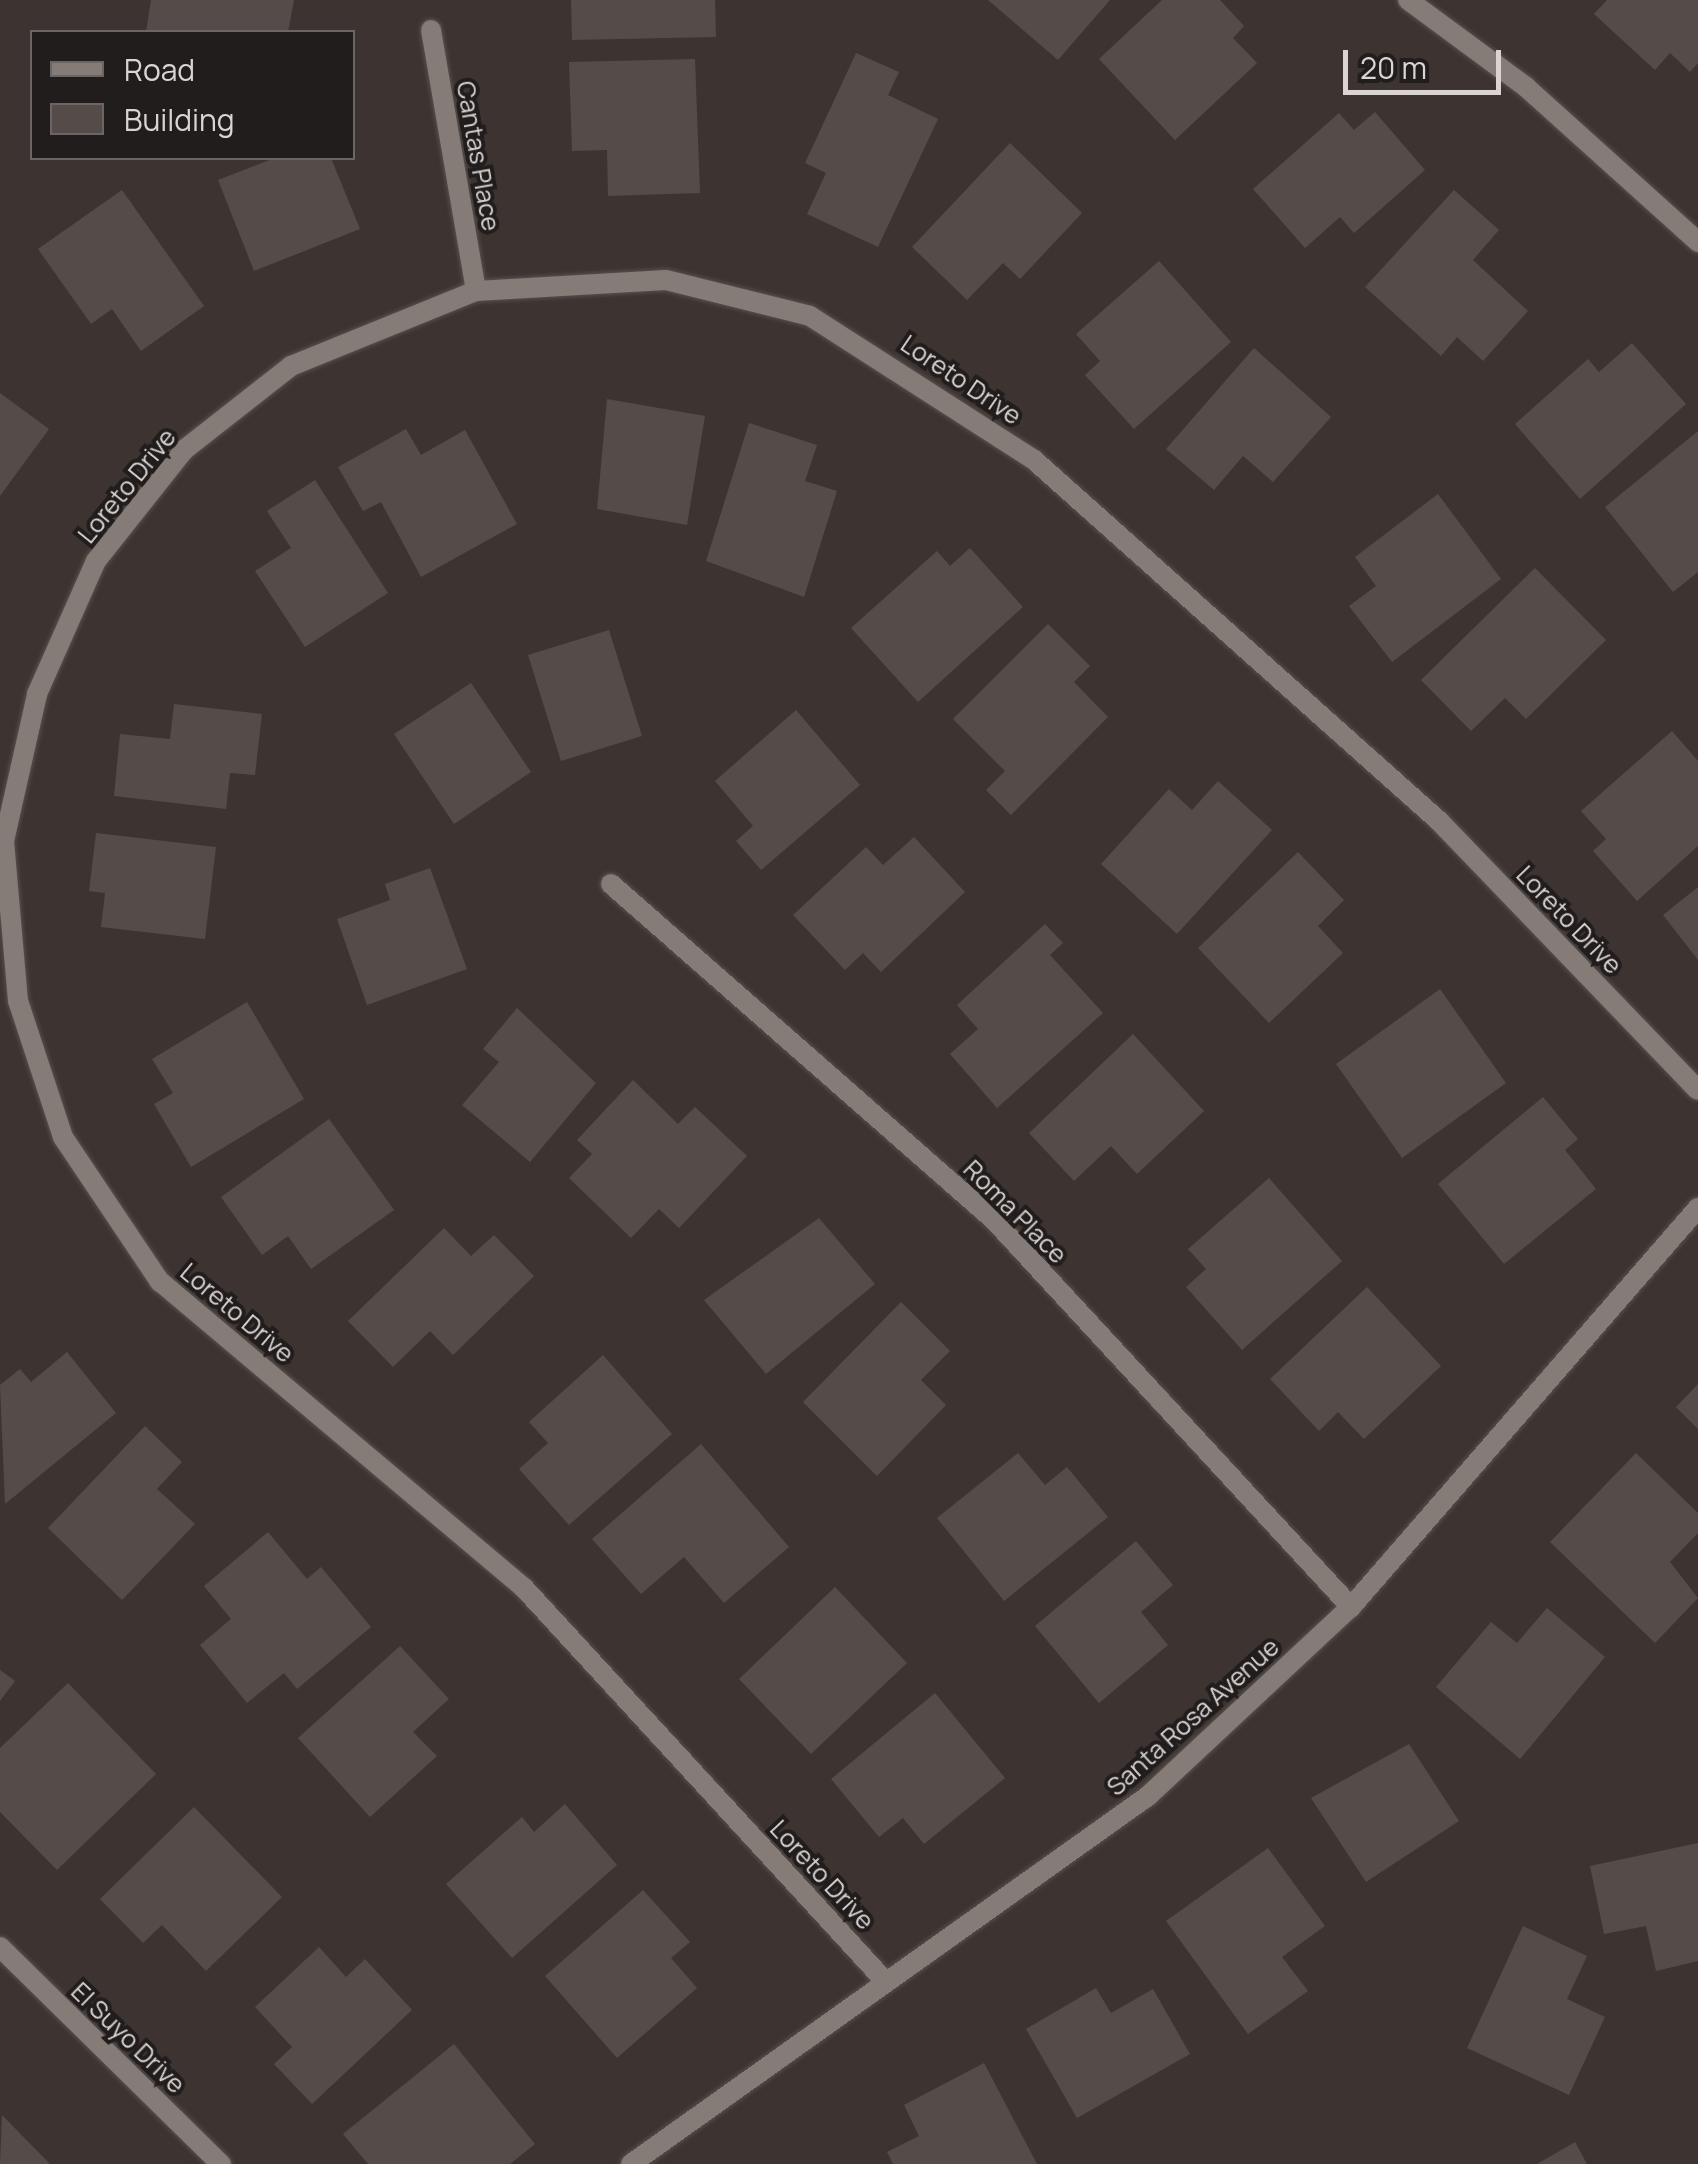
<!DOCTYPE html>
<style>
body{margin:0}
#map{position:relative;width:1698px;height:2164px;overflow:hidden;background:#3d3432;font-family:Manrope,sans-serif}
div>[style]{position:absolute}
[style*='--x']{left:calc(var(--x)*1px);top:calc(var(--y)*1px);width:calc(var(--w)*1px);rotate:calc(var(--a)*1deg)}
.building>*{inset:0;background:#554c49}
.roads{filter:drop-shadow(0 0 2px #57504d) drop-shadow(0 0 2px #57504d)}
.street>*{height:20px;margin:-10px;padding:0 10px;transform-origin:10px;border-radius:10px;background:#857b77}
span{translate:-50% -50%;white-space:nowrap;text-align:center;line-height:1.15;-webkit-text-stroke:8px #211d1c;paint-order:stroke}
.street-label{font-size:25px;color:#dad4d3}
.legend{position:absolute;left:30px;top:30px;width:325px;height:130px;box-sizing:border-box;background:#211d1c;border:2px solid #6b6665;margin:0;padding:12px 18px;list-style:none;font-size:30px;color:#dad4d3}
.legend li{display:flex;align-items:center;gap:20px;height:50px}
.legend b{width:50px;border:2px solid #6b6665}
.scale{position:absolute;left:1343px;top:50px;width:158px;height:45px;box-sizing:border-box;border:5px solid #dad4d3;border-top:0;padding-left:12px;font-size:30px;line-height:35px;white-space:nowrap;color:#dad4d3;-webkit-text-stroke:8px #211d1c;paint-order:stroke}
</style>
<div id="map">
<div class="building">
<i style="clip-path:polygon(151px 0,294px 0,288px 32px,146px 32px)"></i>
<i style="clip-path:polygon(571px 0,715px 0,716px 37px,572px 40px)"></i>
<i style="clip-path:polygon(988px 0,1110px 0,1058px 60px)"></i>
<i style="clip-path:polygon(1162px 0,1220px 0,1244px 26px,1233px 38px,1257px 63px,1175px 140px,1099px 59px)"></i>
<i style="clip-path:polygon(1607px 0,1698px 0,1698px 63px,1690px 72px,1670px 53px,1655px 70px,1594px 14px)"></i>
<i style="clip-path:polygon(856px 53px,899px 72px,888px 95px,938px 119px,878px 247px,807px 214px,826px 173px,805px 163px)"></i>
<i style="clip-path:polygon(695px 59px,700px 193px,608px 196px,607px 150px,572px 151px,569px 62px)"></i>
<i style="clip-path:polygon(1375px 112px,1425px 170px,1354px 233px,1340px 217px,1305px 248px,1253px 189px,1339px 113px,1354px 130px)"></i>
<i style="clip-path:polygon(1010px 143px,1082px 213px,1020px 279px,1003px 263px,967px 300px,912px 247px)"></i>
<i style="clip-path:polygon(275px 158px,331px 158px,360px 229px,254px 271px,218px 180px)"></i>
<i style="clip-path:polygon(122px 190px,204px 306px,141px 351px,112px 309px,91px 324px,38px 249px)"></i>
<i style="clip-path:polygon(1454px 190px,1499px 230px,1473px 260px,1528px 311px,1483px 361px,1457px 337px,1441px 356px,1365px 287px)"></i>
<i style="clip-path:polygon(1159px 261px,1231px 342px,1134px 429px,1085px 375px,1100px 361px,1076px 334px)"></i>
<i style="clip-path:polygon(1632px 343px,1686px 404px,1580px 499px,1515px 424px,1588px 359px,1599px 372px)"></i>
<i style="clip-path:polygon(1254px 348px,1331px 417px,1273px 482px,1243px 456px,1214px 490px,1166px 449px)"></i>
<i style="clip-path:polygon(0 393px,49px 429px,0 496px)"></i>
<i style="clip-path:polygon(607px 399px,705px 416px,687px 525px,597px 509px)"></i>
<i style="clip-path:polygon(749px 423px,817px 445px,805px 481px,837px 491px,804px 597px,706px 561px)"></i>
<i style="clip-path:polygon(406px 429px,421px 455px,465px 430px,517px 524px,421px 577px,381px 502px,363px 511px,338px 467px)"></i>
<i style="clip-path:polygon(1698px 431px,1698px 572px,1673px 592px,1605px 507px)"></i>
<i style="clip-path:polygon(315px 480px,388px 593px,305px 647px,255px 571px,291px 548px,267px 511px)"></i>
<i style="clip-path:polygon(1438px 494px,1501px 579px,1392px 662px,1349px 606px,1376px 586px,1355px 557px)"></i>
<i style="clip-path:polygon(970px 548px,1023px 607px,918px 702px,851px 628px,937px 551px,950px 566px)"></i>
<i style="clip-path:polygon(1535px 568px,1606px 640px,1526px 719px,1505px 698px,1471px 731px,1421px 680px)"></i>
<i style="clip-path:polygon(1048px 624px,1090px 666px,1074px 682px,1108px 717px,1011px 815px,986px 790px,1005px 771px,953px 719px)"></i>
<i style="clip-path:polygon(609px 630px,642px 736px,561px 761px,528px 655px)"></i>
<i style="clip-path:polygon(471px 683px,531px 772px,454px 824px,394px 734px)"></i>
<i style="clip-path:polygon(174px 704px,262px 714px,255px 775px,230px 773px,226px 809px,114px 796px,120px 734px,170px 739px)"></i>
<i style="clip-path:polygon(796px 710px,860px 785px,761px 870px,736px 841px,753px 826px,715px 781px)"></i>
<i style="clip-path:polygon(1672px 731px,1698px 761px,1698px 846px,1637px 901px,1593px 851px,1606px 839px,1581px 811px)"></i>
<i style="clip-path:polygon(1218px 781px,1272px 830px,1177px 934px,1101px 864px,1169px 789px,1192px 810px)"></i>
<i style="clip-path:polygon(96px 833px,216px 847px,205px 939px,101px 927px,105px 893px,89px 891px)"></i>
<i style="clip-path:polygon(914px 837px,965px 892px,881px 972px,863px 953px,845px 970px,793px 915px,866px 847px,883px 865px)"></i>
<i style="clip-path:polygon(1298px 852px,1344px 900px,1318px 926px,1343px 953px,1269px 1023px,1198px 948px)"></i>
<i style="clip-path:polygon(430px 868px,467px 969px,367px 1005px,337px 919px,390px 900px,385px 884px)"></i>
<i style="clip-path:polygon(1698px 887px,1698px 960px,1663px 915px)"></i>
<i style="clip-path:polygon(1045px 924px,1063px 943px,1050px 955px,1103px 1013px,997px 1108px,950px 1054px,978px 1029px,957px 1005px)"></i>
<i style="clip-path:polygon(1440px 989px,1506px 1083px,1402px 1158px,1336px 1064px)"></i>
<i style="clip-path:polygon(247px 1002px,304px 1099px,191px 1167px,154px 1104px,173px 1093px,152px 1059px)"></i>
<i style="clip-path:polygon(517px 1008px,596px 1083px,530px 1162px,462px 1105px,499px 1062px,483px 1049px)"></i>
<i style="clip-path:polygon(1133px 1034px,1204px 1111px,1137px 1174px,1111px 1146px,1074px 1181px,1029px 1133px)"></i>
<i style="clip-path:polygon(633px 1080px,678px 1124px,695px 1107px,747px 1156px,679px 1228px,659px 1209px,631px 1238px,569px 1178px,592px 1154px,577px 1140px)"></i>
<i style="clip-path:polygon(1543px 1097px,1578px 1139px,1565px 1150px,1596px 1189px,1504px 1264px,1438px 1184px)"></i>
<i style="clip-path:polygon(329px 1119px,394px 1210px,311px 1269px,288px 1236px,262px 1255px,221px 1197px)"></i>
<i style="clip-path:polygon(1269px 1178px,1342px 1261px,1242px 1350px,1186px 1287px,1206px 1269px,1188px 1249px)"></i>
<i style="clip-path:polygon(819px 1218px,875px 1284px,766px 1374px,704px 1300px)"></i>
<i style="clip-path:polygon(444px 1228px,471px 1256px,494px 1235px,534px 1276px,453px 1355px,430px 1331px,393px 1367px,348px 1321px)"></i>
<i style="clip-path:polygon(1367px 1287px,1441px 1366px,1364px 1439px,1338px 1412px,1319px 1431px,1270px 1379px)"></i>
<i style="clip-path:polygon(901px 1302px,950px 1351px,921px 1380px,946px 1405px,877px 1476px,803px 1402px)"></i>
<i style="clip-path:polygon(67px 1352px,116px 1413px,5px 1504px,0 1385px,20px 1369px,31px 1382px)"></i>
<i style="clip-path:polygon(603px 1355px,672px 1434px,569px 1525px,519px 1469px,548px 1443px,529px 1422px)"></i>
<i style="clip-path:polygon(1698px 1384px,1698px 1429px,1676px 1407px)"></i>
<i style="clip-path:polygon(145px 1426px,182px 1462px,157px 1489px,195px 1524px,122px 1600px,48px 1528px)"></i>
<i style="clip-path:polygon(701px 1444px,789px 1547px,724px 1603px,684px 1557px,641px 1594px,592px 1539px)"></i>
<i style="clip-path:polygon(1018px 1453px,1045px 1485px,1067px 1467px,1108px 1517px,1004px 1601px,937px 1518px)"></i>
<i style="clip-path:polygon(1636px 1453px,1698px 1513px,1698px 1533px,1670px 1562px,1698px 1598px,1655px 1643px,1550px 1542px)"></i>
<i style="clip-path:polygon(268px 1532px,307px 1579px,321px 1567px,371px 1627px,297px 1689px,284px 1673px,247px 1703px,200px 1645px,231px 1619px,204px 1586px)"></i>
<i style="clip-path:polygon(1136px 1541px,1173px 1585px,1141px 1612px,1168px 1645px,1099px 1703px,1035px 1626px)"></i>
<i style="clip-path:polygon(835px 1587px,907px 1663px,811px 1754px,739px 1679px)"></i>
<i style="clip-path:polygon(1547px 1608px,1605px 1657px,1520px 1759px,1436px 1687px,1491px 1622px,1517px 1643px)"></i>
<i style="clip-path:polygon(400px 1646px,449px 1699px,413px 1732px,437px 1756px,370px 1817px,298px 1738px)"></i>
<i style="clip-path:polygon(0 1670px,15px 1681px,0 1701px)"></i>
<i style="clip-path:polygon(68px 1683px,156px 1774px,57px 1870px,0 1812px,0 1748px)"></i>
<i style="clip-path:polygon(935px 1693px,1005px 1778px,924px 1844px,903px 1818px,879px 1837px,831px 1779px)"></i>
<i style="clip-path:polygon(1409px 1744px,1459px 1821px,1366px 1882px,1311px 1798px)"></i>
<i style="clip-path:polygon(565px 1804px,617px 1865px,512px 1958px,446px 1884px,522px 1817px,534px 1832px)"></i>
<i style="clip-path:polygon(194px 1807px,282px 1897px,206px 1971px,162px 1925px,143px 1943px,100px 1899px)"></i>
<i style="clip-path:polygon(1698px 1843px,1698px 1961px,1656px 1971px,1646px 1926px,1604px 1934px,1590px 1866px)"></i>
<i style="clip-path:polygon(1268px 1848px,1325px 1926px,1282px 1957px,1308px 1991px,1248px 2034px,1166px 1921px)"></i>
<i style="clip-path:polygon(643px 1890px,690px 1942px,671px 1958px,697px 1988px,617px 2058px,545px 1976px)"></i>
<i style="clip-path:polygon(1523px 1926px,1587px 1956px,1567px 1999px,1605px 2017px,1569px 2095px,1467px 2048px)"></i>
<i style="clip-path:polygon(319px 1947px,346px 1977px,365px 1959px,412px 2010px,312px 2104px,274px 2064px,292px 2047px,255px 2007px)"></i>
<i style="clip-path:polygon(1096px 1988px,1111px 2013px,1153px 1989px,1190px 2054px,1077px 2118px,1026px 2029px)"></i>
<i style="clip-path:polygon(454px 2044px,535px 2144px,510px 2164px,368px 2164px,343px 2134px)"></i>
<i style="clip-path:polygon(984px 2063px,1037px 2164px,893px 2164px,887px 2152px,919px 2136px,904px 2105px)"></i>
<i style="clip-path:polygon(2px 2115px,50px 2164px,0 2164px)"></i>
<i style="clip-path:polygon(1575px 2142px,1587px 2164px,1537px 2164px)"></i>
</div>
<div class="roads">
<div class="street">
<i style="--x:1408;--y:0;--w:147;--a:36.4"></i>
<i style="--x:1526;--y:87;--w:232;--a:42"></i>
<i style="--x:431;--y:30;--w:265;--a:80.2"></i>
<i style="--x:611;--y:884;--w:509;--a:41.26"></i>
<i style="--x:994;--y:1220;--w:527;--a:47.31"></i>
<i style="--x:0;--y:1947;--w:310;--a:44.5"></i>
<i style="--x:885;--y:1981;--w:534;--a:-132.57"></i>
<i style="--x:524;--y:1588;--w:476;--a:-139.9"></i>
<i style="--x:160;--y:1282;--w:174;--a:-123.8"></i>
<i style="--x:63;--y:1137;--w:143;--a:-108.3"></i>
<i style="--x:18;--y:1001;--w:161;--a:-95"></i>
<i style="--x:4;--y:841;--w:151;--a:-77.3"></i>
<i style="--x:37;--y:694;--w:145;--a:-66.1"></i>
<i style="--x:96;--y:561;--w:142;--a:-51.6"></i>
<i style="--x:184;--y:450;--w:136;--a:-38.1"></i>
<i style="--x:291;--y:366;--w:200;--a:-22.1"></i>
<i style="--x:476;--y:291;--w:190;--a:-3.3"></i>
<i style="--x:666;--y:280;--w:148;--a:14"></i>
<i style="--x:810;--y:316;--w:265;--a:32.7"></i>
<i style="--x:1033;--y:459;--w:544;--a:41.72"></i>
<i style="--x:1439;--y:821;--w:373;--a:46.1"></i>
<i style="--x:631;--y:2164;--w:635;--a:-35.44"></i>
<i style="--x:1148;--y:1796;--w:277;--a:-43"></i>
<i style="--x:1351;--y:1607;--w:529;--a:-48.99"></i>
</div>
</div>
<div class="street-label">
<span style="left:478px;top:156px;rotate:80deg">Cantas Place</span>
<span style="left:961px;top:380px;rotate:34deg">Loreto Drive</span>
<span style="left:127px;top:486px;rotate:-51deg">Loreto Drive</span>
<span style="left:1569px;top:920px;rotate:46deg">Loreto Drive</span>
<span style="left:1015px;top:1212px;rotate:45deg">Roma Place</span>
<span style="left:237px;top:1313px;rotate:40deg">Loreto Drive</span>
<span style="left:1193px;top:1717px;rotate:-42deg">Santa Rosa Avenue</span>
<span style="left:822px;top:1875px;rotate:47deg">Loreto Drive</span>
<span style="left:128px;top:2038px;rotate:44deg">El Suyo Drive</span>
</div>
<ul class="legend">
<li><b style="height:12px;background:#857b77"></b>Road</li>
<li><b style="height:28px;background:#554c49"></b>Building</li>
</ul>
<div class="scale">20 m</div>
</div>
